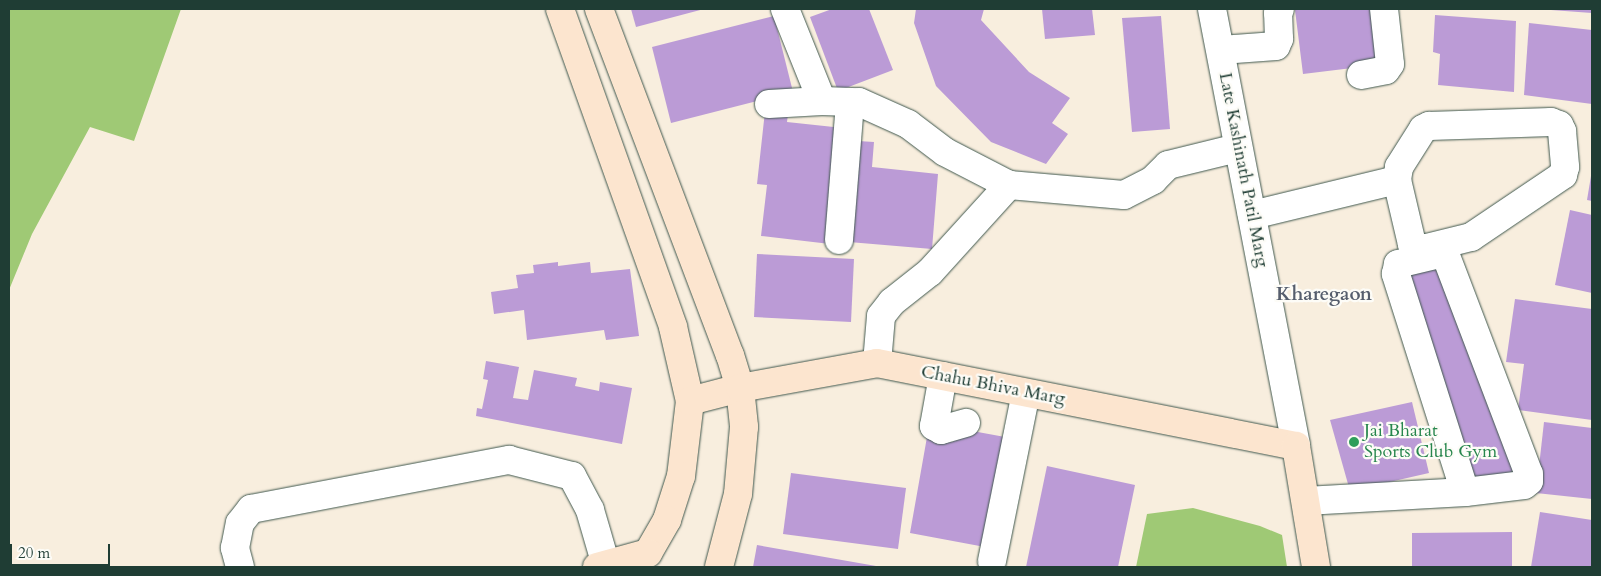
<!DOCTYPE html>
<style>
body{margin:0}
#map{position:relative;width:1601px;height:576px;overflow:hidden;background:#f8eede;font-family:Cardo,serif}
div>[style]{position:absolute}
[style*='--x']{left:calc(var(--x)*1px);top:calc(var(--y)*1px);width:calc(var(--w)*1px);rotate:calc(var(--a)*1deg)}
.green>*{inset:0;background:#9fc975}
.building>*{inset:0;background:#bb9bd6}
.roads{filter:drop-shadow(0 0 1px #40584e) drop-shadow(0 0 1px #40584e)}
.street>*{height:28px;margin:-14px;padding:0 14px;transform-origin:14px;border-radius:14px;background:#fff}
.secondary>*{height:28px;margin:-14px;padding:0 14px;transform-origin:14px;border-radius:14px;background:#fce5cf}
.dots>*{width:14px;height:14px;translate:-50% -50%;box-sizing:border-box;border:2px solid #fdfcf7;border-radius:50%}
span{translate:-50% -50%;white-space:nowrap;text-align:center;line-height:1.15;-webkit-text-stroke:4.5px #fdfcf7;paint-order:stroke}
.street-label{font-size:18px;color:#1f3d34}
.leisure-label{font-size:18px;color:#27864d}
.left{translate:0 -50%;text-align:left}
.neighbourhood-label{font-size:19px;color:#565e6d;font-weight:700}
.frame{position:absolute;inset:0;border:10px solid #1f3d34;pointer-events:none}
.scale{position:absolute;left:10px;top:544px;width:100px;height:22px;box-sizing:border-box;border:2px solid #1f3d34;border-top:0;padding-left:6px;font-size:15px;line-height:18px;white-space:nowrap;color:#1f3d34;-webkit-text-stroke:4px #fdfcf7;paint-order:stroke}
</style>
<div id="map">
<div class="green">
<i style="clip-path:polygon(9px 9px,181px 9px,134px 141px,90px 127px,32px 234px,9px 290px)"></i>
<i style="clip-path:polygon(1193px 508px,1260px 526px,1282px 535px,1287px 567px,1136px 567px,1147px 514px)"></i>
</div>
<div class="building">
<i style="clip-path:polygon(631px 9px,704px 9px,636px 27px)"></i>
<i style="clip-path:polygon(832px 9px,869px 9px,893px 70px,838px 91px,810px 17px)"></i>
<i style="clip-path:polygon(916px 9px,984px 9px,981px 20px,1029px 72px,1070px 98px,1052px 123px,1068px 134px,1046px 164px,991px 142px,936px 86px,914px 23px)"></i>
<i style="clip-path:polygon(1042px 9px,1092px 9px,1095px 35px,1045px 39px)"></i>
<i style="clip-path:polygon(1308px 9px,1378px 9px,1385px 64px,1303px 74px,1295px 10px)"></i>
<i style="clip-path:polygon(1551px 9px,1592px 9px,1592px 13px,1551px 10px)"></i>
<i style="clip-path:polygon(1435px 15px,1516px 21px,1514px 92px,1438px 85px,1440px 54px,1433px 52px)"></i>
<i style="clip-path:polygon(774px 16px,793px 92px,671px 123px,652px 47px)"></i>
<i style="clip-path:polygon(1161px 16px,1170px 129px,1132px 132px,1122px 18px)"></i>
<i style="clip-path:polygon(1529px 23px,1592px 30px,1592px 104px,1524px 95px)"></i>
<i style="clip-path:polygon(765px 111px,788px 114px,787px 122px,843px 128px,830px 244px,761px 236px,767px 185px,757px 184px)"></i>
<i style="clip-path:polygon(858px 141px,874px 142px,872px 167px,938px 174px,932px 249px,849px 242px)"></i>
<i style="clip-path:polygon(1591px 176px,1592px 176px,1592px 201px,1587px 200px)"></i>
<i style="clip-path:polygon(1570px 210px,1592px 215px,1592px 293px,1555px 285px)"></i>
<i style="clip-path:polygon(757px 254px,854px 259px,851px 322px,754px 317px)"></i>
<i style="clip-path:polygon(1444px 258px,1520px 471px,1477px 486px,1400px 274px)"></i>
<i style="clip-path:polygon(558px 262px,558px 266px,590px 262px,591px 273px,630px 269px,639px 336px,606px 340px,604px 330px,527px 340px,524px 310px,494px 314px,491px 292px,518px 288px,516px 275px,534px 273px,533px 265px)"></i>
<i style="clip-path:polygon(1515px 299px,1592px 309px,1592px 420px,1518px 410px,1524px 364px,1506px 362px)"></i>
<i style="clip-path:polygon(486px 361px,519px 367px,513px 398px,528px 400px,534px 370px,577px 378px,575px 386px,599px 391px,600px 382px,632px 388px,622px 444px,476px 416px,477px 408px,482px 409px,488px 380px,483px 379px)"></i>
<i style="clip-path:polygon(1412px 402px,1429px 473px,1350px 491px,1330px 420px)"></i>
<i style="clip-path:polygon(1544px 422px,1592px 428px,1592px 499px,1536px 493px)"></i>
<i style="clip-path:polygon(956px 428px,1005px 437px,985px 547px,910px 533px,927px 437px,953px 442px)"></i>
<i style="clip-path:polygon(1047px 466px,1135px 485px,1118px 567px,1026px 567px)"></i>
<i style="clip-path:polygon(791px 473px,906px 488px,898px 549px,783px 534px)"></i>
<i style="clip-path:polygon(1540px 512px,1592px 520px,1592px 567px,1531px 567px)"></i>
<i style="clip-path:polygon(1512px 532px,1512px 567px,1412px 567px,1412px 533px)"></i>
<i style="clip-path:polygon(757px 545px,876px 566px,876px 567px,753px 567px)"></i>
</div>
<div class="roads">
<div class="street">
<i style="--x:785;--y:9;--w:99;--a:68.1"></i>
<i style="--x:822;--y:101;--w:37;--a:2"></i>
<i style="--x:859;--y:102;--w:54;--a:24.2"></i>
<i style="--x:908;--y:124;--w:46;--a:37.1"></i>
<i style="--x:945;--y:152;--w:72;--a:27.3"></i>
<i style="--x:1009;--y:185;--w:115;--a:5"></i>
<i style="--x:1124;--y:195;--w:33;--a:-27"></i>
<i style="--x:1153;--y:180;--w:21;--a:-45"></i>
<i style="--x:1168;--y:165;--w:72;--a:-13.7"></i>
<i style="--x:1212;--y:9;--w:445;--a:79.1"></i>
<i style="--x:1221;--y:50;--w:55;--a:-4.2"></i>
<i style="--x:1276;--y:46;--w:8;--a:-67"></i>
<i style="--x:1279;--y:39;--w:26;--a:-92"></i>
<i style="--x:1278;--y:13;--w:4;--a:-63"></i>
<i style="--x:1361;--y:75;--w:25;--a:-11"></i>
<i style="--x:1386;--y:70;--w:7;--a:-56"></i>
<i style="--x:1390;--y:64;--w:55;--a:-96.2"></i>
<i style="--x:769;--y:104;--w:53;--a:-3.2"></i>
<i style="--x:1551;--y:122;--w:9;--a:21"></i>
<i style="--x:1559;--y:125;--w:7;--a:63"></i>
<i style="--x:1562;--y:131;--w:36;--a:85"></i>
<i style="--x:1565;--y:167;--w:8;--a:104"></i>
<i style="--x:1563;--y:175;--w:111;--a:146"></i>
<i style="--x:1471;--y:237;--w:45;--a:166"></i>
<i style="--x:1427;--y:248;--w:6;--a:180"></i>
<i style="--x:1421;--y:248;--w:10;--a:-156"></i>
<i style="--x:1412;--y:244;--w:66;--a:-103.2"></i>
<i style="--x:1397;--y:180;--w:13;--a:-81"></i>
<i style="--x:1399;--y:167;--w:45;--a:-57.7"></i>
<i style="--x:1423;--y:129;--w:7;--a:-27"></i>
<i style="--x:1429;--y:126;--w:122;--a:-1.9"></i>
<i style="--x:1252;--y:215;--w:149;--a:-13.6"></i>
<i style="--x:839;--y:240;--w:138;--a:-85.4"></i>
<i style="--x:1439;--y:254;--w:7;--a:16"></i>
<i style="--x:1446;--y:256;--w:233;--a:69.2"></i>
<i style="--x:1529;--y:474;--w:7;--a:90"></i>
<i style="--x:1529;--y:481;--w:6;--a:141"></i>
<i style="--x:1524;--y:485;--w:59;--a:173.2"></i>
<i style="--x:1465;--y:492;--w:229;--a:-107.6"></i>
<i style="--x:1396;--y:274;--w:10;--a:-79"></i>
<i style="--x:1398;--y:264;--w:42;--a:-13.7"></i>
<i style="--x:877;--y:363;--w:47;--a:-85.1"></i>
<i style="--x:881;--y:316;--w:18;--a:-52"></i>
<i style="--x:892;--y:302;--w:48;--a:-38.3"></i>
<i style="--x:930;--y:272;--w:118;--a:-47.8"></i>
<i style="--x:943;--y:376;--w:51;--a:100.2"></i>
<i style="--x:934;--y:426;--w:8;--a:30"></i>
<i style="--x:941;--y:430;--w:26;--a:-16"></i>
<i style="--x:1306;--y:501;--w:159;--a:-3.2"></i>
<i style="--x:992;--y:561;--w:171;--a:-78.6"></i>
<i style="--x:240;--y:567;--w:20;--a:-105"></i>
<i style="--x:235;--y:548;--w:25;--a:-79"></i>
<i style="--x:240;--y:523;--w:18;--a:-52"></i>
<i style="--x:251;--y:509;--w:263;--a:-10.8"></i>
<i style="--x:509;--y:460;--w:65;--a:14.3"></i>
<i style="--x:572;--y:476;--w:38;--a:62"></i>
<i style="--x:590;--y:510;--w:57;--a:73.8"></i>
</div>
<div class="secondary">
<i style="--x:560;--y:9;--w:337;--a:70.4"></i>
<i style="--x:673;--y:327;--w:76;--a:77.1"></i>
<i style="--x:690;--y:401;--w:76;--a:96.8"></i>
<i style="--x:681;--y:476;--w:46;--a:107.7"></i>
<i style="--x:667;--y:520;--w:38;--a:120"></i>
<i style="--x:648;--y:553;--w:53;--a:164.6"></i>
<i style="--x:599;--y:9;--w:370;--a:69.3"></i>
<i style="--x:730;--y:355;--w:34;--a:73"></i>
<i style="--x:740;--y:388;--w:39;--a:84"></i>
<i style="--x:744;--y:427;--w:67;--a:95.1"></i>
<i style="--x:738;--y:494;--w:75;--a:104.6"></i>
<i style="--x:690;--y:401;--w:52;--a:-14.6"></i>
<i style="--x:740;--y:388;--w:139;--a:-10.3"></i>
<i style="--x:877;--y:363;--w:427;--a:11.2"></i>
<i style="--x:1296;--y:446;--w:123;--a:80.6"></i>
</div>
</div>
<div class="dots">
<i style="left:1354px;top:442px;background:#2e9e5b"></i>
</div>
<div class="street-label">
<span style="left:1243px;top:170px;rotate:79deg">Late Kashinath Patil Marg</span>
<span style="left:993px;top:386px;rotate:11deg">Chahu Bhiva Marg</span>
</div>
<div class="leisure-label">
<span class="left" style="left:1364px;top:442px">Jai Bharat<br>Sports Club Gym</span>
</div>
<div class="neighbourhood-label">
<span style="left:1324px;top:295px">Kharegaon</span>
</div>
<div class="frame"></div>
<div class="scale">20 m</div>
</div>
